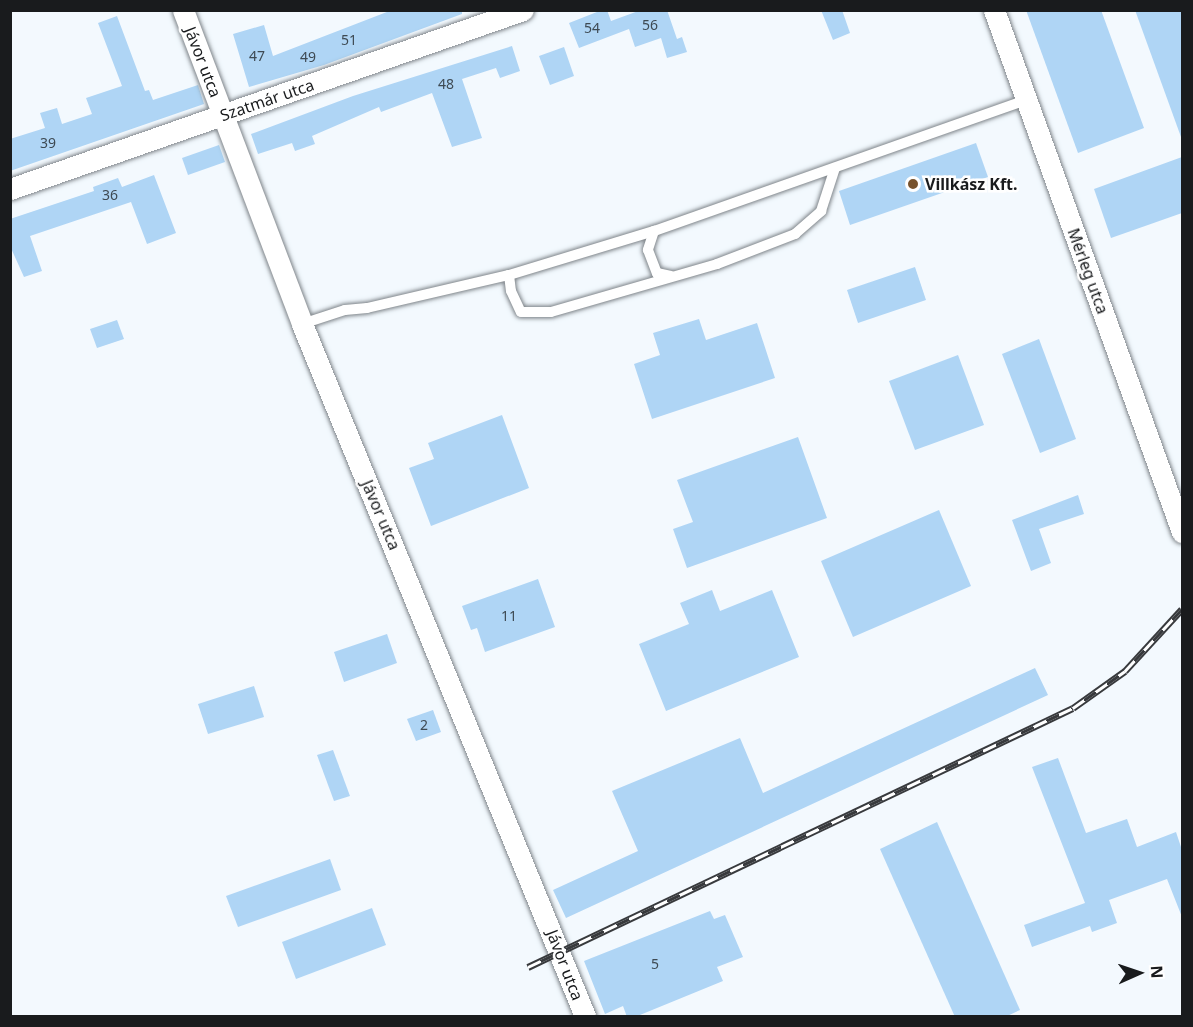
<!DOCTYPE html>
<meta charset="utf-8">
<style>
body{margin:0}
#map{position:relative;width:1193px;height:1027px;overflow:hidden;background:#f3f9fe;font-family:"Noto Sans",sans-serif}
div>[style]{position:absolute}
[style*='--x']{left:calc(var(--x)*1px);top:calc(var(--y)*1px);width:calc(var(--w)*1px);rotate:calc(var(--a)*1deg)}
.building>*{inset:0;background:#afd5f5}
.roads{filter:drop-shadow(0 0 2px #7f858a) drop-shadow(0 0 2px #7f858a)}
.lane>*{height:10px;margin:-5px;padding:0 5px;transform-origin:5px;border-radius:5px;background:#fff}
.street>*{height:21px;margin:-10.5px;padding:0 10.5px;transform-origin:10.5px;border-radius:10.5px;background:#fff}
.rail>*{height:7px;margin-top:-3.5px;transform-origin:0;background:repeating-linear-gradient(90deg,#fff 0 14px,#383a3d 0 28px);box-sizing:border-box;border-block:2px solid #383a3d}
.dots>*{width:16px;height:16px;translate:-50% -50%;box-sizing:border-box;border:3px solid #fff;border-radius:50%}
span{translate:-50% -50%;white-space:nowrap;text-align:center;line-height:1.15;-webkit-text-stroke:5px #fff;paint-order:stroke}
.number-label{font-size:14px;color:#3e4a53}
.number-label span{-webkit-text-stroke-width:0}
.street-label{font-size:16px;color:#191b1d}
.poi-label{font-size:16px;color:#191b1d;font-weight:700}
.left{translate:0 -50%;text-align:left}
.frame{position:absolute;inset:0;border:12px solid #191b1d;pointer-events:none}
.north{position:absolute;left:1109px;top:943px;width:60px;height:60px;-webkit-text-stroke:4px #fff;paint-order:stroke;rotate:87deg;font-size:16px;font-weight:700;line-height:24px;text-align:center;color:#191b1d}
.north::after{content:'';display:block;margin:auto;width:21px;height:27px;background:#191b1d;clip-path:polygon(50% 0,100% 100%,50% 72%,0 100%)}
</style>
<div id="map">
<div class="building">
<i style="clip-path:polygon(392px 10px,462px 10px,462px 14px,324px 65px,249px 87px,233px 34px,264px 25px,273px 56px)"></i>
<i style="clip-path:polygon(602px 10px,607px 10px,611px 21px,641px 10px,667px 10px,677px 39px,682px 37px,687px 52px,667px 58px,661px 38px,635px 47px,629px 29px,579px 48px,569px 23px)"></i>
<i style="clip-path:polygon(821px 10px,842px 10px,850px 33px,833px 40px)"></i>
<i style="clip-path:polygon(1026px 10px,1101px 10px,1144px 128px,1078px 153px)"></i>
<i style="clip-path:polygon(1135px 10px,1182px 10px,1182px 137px,1181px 137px)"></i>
<i style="clip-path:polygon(117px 16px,145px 91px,149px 90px,153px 100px,198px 85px,204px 104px,10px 171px,10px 139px,45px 128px,40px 113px,57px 108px,62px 124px,92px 114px,86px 98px,122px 86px,98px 23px)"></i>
<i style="clip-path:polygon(512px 46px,520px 71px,500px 78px,496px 68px,462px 79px,482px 138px,452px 147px,432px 93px,381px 112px,379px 107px,312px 136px,315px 144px,295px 151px,292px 143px,258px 154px,251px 134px,353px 96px)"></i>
<i style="clip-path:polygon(564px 47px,574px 76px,550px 85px,539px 56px)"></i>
<i style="clip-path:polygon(976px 143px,988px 177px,850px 225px,839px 191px)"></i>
<i style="clip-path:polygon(219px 145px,225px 162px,188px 175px,182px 158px)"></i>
<i style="clip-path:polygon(1182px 157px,1182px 213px,1111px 238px,1094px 189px)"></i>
<i style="clip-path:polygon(154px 175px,176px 233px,147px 244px,131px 202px,30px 236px,42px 271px,24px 277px,10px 246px,10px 219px,94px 191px,93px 187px,118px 178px,122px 187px)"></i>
<i style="clip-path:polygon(915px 267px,926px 300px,858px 323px,847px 290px)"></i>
<i style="clip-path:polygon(699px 319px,706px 340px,757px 323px,775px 378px,652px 419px,634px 364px,660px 355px,653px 333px)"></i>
<i style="clip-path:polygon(117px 320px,124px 339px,97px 348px,90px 329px)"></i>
<i style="clip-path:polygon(1039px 339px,1076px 439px,1040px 453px,1002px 354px)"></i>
<i style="clip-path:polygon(958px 355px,984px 425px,915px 450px,889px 381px)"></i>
<i style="clip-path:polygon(502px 415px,529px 488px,431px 526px,409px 468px,434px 459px,428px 443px)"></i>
<i style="clip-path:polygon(798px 437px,827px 518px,687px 568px,673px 529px,693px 522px,677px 480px)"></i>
<i style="clip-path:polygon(1078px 495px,1084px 514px,1039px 529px,1051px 563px,1031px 571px,1012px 520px)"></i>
<i style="clip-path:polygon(939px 510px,971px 586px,853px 637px,821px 561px)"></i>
<i style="clip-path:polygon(538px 579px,555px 627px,485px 652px,477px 628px,471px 630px,462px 606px)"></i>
<i style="clip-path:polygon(712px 590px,720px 611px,772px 590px,799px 657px,666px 711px,639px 644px,689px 624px,680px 603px)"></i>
<i style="clip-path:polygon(387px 634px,397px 663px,344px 682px,334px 652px)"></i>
<i style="clip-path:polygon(1035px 668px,1048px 695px,566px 918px,553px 890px,638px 851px,612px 791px,740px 738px,763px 793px)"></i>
<i style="clip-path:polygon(254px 686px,264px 717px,208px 734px,198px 704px)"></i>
<i style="clip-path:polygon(433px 710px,441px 732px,416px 741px,407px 719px)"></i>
<i style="clip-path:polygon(333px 750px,350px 796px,334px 801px,317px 755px)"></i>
<i style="clip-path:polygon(1058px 758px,1086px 833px,1127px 819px,1137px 847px,1176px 832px,1182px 850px,1182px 917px,1167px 879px,1109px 900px,1117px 923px,1092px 932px,1090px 926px,1032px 947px,1024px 925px,1085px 903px,1032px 767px)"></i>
<i style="clip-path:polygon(937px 822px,1020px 1010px,1005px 1017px,955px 1017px,880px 849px)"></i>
<i style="clip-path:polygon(330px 859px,341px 890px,238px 927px,226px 896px)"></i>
<i style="clip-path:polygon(372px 908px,386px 945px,296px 979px,282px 942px)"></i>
<i style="clip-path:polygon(710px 911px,714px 919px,725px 915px,743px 957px,717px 967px,723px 981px,635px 1017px,627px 1017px,623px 1006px,605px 1014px,584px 961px)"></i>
</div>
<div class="roads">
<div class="lane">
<i style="--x:654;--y:231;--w:20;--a:108"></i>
<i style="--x:648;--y:250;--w:25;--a:69"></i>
<i style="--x:657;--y:273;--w:14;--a:12"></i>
<i style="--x:509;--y:275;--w:16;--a:83"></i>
<i style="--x:511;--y:291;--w:23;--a:65"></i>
<i style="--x:521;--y:312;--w:30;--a:0"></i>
<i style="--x:551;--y:312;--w:173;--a:-16.1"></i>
<i style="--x:717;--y:264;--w:84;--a:-21"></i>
<i style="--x:795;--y:234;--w:35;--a:-41"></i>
<i style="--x:821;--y:211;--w:45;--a:-72"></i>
<i style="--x:302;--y:324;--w:45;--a:-18"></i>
<i style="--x:345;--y:310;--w:22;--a:-5"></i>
<i style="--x:367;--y:308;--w:146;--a:-13.1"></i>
<i style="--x:509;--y:275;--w:152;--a:-16.9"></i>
<i style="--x:654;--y:231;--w:394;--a:-19.4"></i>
</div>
<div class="street">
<i style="--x:183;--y:10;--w:336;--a:69.2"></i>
<i style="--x:302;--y:324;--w:748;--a:67.76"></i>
<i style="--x:994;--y:10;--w:555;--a:70.19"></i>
<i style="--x:10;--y:189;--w:543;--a:-19.24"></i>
</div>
</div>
<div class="rail">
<i style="--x:528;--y:967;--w:603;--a:-25.42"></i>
<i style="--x:1073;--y:708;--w:64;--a:-35.4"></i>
<i style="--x:1125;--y:671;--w:84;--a:-47.4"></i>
</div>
<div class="dots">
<i style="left:913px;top:184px;background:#77522d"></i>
</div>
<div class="number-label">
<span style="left:650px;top:25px">56</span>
<span style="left:592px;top:28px">54</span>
<span style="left:349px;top:40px">51</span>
<span style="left:257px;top:56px">47</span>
<span style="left:308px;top:57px">49</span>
<span style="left:446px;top:84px">48</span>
<span style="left:48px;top:143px">39</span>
<span style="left:110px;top:195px">36</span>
<span style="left:509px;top:616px">11</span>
<span style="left:424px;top:725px">2</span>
<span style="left:655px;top:964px">5</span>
</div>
<div class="street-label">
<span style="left:203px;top:62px;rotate:69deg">Jávor utca</span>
<span style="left:267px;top:100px;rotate:-19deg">Szatmár utca</span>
<span style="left:1088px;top:271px;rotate:70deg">Mérleg utca</span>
<span style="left:381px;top:515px;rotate:67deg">Jávor utca</span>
<span style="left:565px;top:965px;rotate:69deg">Jávor utca</span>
</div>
<div class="poi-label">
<span class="left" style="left:925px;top:184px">Villkász Kft.</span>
</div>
<div class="frame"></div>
<div class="north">N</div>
</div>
